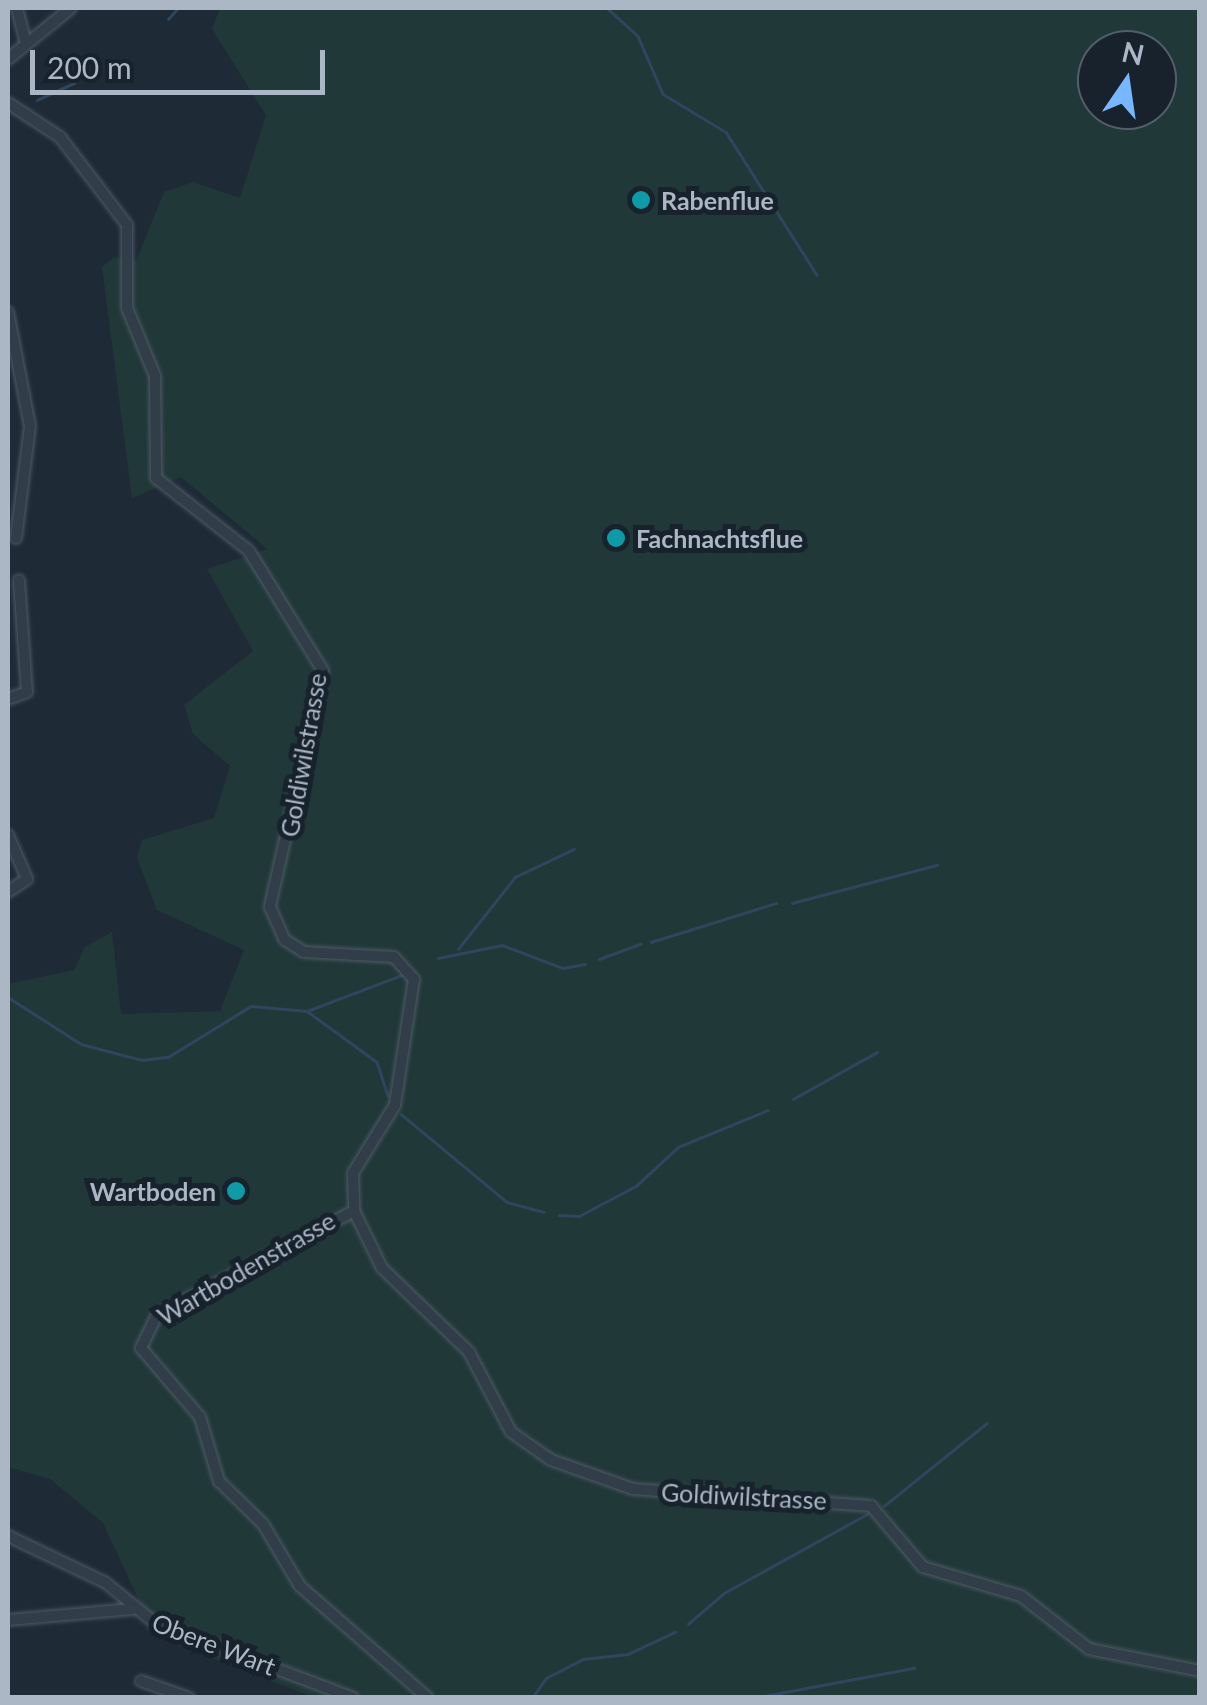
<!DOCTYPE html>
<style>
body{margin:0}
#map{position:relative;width:1207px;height:1705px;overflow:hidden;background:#1e2b37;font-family:Lato,sans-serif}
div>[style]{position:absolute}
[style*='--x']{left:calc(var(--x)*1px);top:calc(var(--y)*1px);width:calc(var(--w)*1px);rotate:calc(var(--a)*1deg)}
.green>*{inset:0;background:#203838}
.stream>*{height:2.5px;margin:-1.25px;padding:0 1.25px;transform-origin:1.25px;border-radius:1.25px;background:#2e465e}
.roads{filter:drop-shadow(0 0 2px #4f5a66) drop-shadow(0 0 2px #4f5a66)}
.minor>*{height:10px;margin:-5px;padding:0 5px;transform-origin:5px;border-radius:5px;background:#313d48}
.dots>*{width:28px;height:28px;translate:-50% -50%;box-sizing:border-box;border:5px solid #17222c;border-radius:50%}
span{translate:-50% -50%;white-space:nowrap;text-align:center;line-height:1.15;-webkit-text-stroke:10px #17222c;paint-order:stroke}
.poi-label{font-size:25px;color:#abb7c5;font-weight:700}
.left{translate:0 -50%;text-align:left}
.right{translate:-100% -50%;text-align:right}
.street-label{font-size:25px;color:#abb7c5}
.frame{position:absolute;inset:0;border:10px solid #abb7c5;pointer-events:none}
.north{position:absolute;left:1077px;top:30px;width:100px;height:100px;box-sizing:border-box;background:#17222c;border:2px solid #525e69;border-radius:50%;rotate:13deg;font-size:28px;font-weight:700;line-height:40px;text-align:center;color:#abb7c5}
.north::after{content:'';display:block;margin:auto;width:35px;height:45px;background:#76b7ff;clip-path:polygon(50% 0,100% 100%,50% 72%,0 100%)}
.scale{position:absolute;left:30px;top:50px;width:295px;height:45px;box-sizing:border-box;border:5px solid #abb7c5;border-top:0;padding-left:12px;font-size:30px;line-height:35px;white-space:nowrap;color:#abb7c5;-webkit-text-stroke:8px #17222c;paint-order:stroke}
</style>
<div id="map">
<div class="green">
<i style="clip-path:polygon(evenodd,220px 8px,1199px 8px,1199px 1697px,313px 1697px,156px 1637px,103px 1523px,50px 1479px,8px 1467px,8px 984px,74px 970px,85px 947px,112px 932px,121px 1014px,220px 1011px,244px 950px,157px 910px,137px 858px,142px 840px,214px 818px,230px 766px,193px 734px,184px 705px,253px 651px,207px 569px,267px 549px,181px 477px,132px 498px,102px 267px,114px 257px,136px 261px,164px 192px,193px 182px,240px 198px,266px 115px,212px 29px,220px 8px,1097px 50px,1157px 50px,1157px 110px,1097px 110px,1097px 50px)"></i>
</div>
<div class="stream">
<i style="--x:607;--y:8;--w:42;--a:42.1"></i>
<i style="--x:638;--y:36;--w:63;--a:66.7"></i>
<i style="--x:663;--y:94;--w:74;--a:31.1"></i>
<i style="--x:726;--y:132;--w:169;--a:57.5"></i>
<i style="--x:168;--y:19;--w:15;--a:-48"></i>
<i style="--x:37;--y:100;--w:41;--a:-24.7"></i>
<i style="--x:792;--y:903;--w:150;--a:-14.7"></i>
<i style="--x:651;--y:942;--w:131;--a:-17.3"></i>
<i style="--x:458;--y:949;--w:92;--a:-51.6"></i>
<i style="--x:515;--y:877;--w:65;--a:-25.4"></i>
<i style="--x:438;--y:958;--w:65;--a:-11.5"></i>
<i style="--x:502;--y:945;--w:65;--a:20.7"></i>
<i style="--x:563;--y:968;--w:22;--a:-10"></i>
<i style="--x:599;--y:959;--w:44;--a:-20.1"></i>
<i style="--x:8;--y:997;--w:87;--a:32.8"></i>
<i style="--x:81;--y:1044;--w:63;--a:14.7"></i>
<i style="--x:142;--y:1060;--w:26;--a:-7"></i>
<i style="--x:168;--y:1057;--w:97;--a:-31.6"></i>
<i style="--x:251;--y:1006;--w:56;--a:5.1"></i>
<i style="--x:307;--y:1011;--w:87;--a:36.1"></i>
<i style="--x:377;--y:1062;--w:35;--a:72"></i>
<i style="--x:307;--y:1011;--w:102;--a:-20.8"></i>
<i style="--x:793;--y:1099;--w:96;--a:-29.2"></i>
<i style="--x:401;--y:1114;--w:138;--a:39.7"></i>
<i style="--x:507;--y:1202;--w:38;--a:15"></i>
<i style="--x:559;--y:1215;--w:20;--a:3"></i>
<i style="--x:579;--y:1216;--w:64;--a:-27.8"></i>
<i style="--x:636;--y:1186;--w:57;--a:-42.9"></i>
<i style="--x:678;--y:1147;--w:97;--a:-22.3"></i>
<i style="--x:884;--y:1506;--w:132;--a:-38.9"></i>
<i style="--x:688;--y:1624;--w:48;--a:-40.7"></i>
<i style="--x:724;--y:1593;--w:163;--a:-28.9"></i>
<i style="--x:532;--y:1698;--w:24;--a:-55"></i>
<i style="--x:546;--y:1678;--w:42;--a:-27.2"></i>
<i style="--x:583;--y:1659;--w:45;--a:-6.3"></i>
<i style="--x:628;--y:1654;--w:52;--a:-25.1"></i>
<i style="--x:753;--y:1698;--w:164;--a:-10.6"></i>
</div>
<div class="roads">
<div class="minor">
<i style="--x:17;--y:8;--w:37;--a:76"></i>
<i style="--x:8;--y:59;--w:81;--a:-39"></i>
<i style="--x:8;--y:103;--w:62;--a:33.2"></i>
<i style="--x:60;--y:137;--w:111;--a:52.7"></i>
<i style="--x:127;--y:225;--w:83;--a:90"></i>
<i style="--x:127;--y:308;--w:74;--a:67.6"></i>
<i style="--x:155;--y:376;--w:102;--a:89.4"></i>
<i style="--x:156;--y:478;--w:118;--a:38.1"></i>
<i style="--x:249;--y:551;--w:141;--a:58.3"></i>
<i style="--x:323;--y:671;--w:242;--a:102.7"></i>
<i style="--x:270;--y:907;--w:36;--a:66"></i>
<i style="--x:285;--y:940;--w:22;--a:32"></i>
<i style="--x:304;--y:952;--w:90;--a:3.2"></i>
<i style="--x:394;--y:957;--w:30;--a:48"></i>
<i style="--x:414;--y:979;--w:127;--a:98.6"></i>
<i style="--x:395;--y:1105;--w:80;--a:121.7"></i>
<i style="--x:353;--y:1173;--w:38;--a:88"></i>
<i style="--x:354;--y:1211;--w:64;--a:63.8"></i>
<i style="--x:382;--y:1268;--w:121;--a:44"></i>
<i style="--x:469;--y:1352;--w:90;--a:62.3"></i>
<i style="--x:511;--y:1432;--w:49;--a:35"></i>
<i style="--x:551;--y:1460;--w:87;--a:19.5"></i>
<i style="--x:633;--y:1489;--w:239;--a:4.1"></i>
<i style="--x:871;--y:1506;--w:80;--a:49.6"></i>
<i style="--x:923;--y:1567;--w:102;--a:16.5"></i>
<i style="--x:1021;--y:1596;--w:86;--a:37.9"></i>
<i style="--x:1089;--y:1649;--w:113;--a:11.2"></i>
<i style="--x:8;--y:312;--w:116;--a:79.1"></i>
<i style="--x:30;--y:426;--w:113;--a:97.1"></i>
<i style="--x:8;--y:699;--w:20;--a:-20"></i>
<i style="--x:27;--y:692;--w:112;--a:-94.1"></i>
<i style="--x:8;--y:835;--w:48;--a:66.6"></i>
<i style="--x:27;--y:879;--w:23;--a:146"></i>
<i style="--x:354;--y:1211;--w:223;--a:152.2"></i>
<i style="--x:157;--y:1315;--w:37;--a:116"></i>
<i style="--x:141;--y:1348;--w:91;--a:49.5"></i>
<i style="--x:200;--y:1417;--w:67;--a:73.5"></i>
<i style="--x:219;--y:1481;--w:62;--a:44.3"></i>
<i style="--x:263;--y:1524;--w:72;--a:59.2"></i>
<i style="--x:300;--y:1586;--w:170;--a:41.2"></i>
<i style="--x:8;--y:1536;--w:109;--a:25.6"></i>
<i style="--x:106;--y:1583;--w:63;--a:39.2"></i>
<i style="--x:155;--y:1623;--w:212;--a:20.7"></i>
<i style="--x:8;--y:1620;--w:125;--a:-5"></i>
<i style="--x:141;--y:1681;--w:51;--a:19.5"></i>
</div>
</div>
<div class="dots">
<i style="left:641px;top:200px;background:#0f9aa8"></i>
<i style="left:616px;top:538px;background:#0f9aa8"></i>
<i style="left:236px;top:1191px;background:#0f9aa8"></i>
</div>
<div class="poi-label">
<span class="left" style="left:661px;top:200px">Rabenflue</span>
<span class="left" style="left:636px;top:538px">Fachnachtsflue</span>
<span class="right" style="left:216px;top:1191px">Wartboden</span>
</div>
<div class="street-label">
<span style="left:303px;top:755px;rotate:-80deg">Goldiwilstrasse</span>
<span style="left:246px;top:1268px;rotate:-30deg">Wartbodenstrasse</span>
<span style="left:744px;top:1496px;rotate:3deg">Goldiwilstrasse</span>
<span style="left:214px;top:1644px;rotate:21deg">Obere Wart</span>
</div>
<div class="frame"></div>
<div class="north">N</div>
<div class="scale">200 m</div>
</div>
